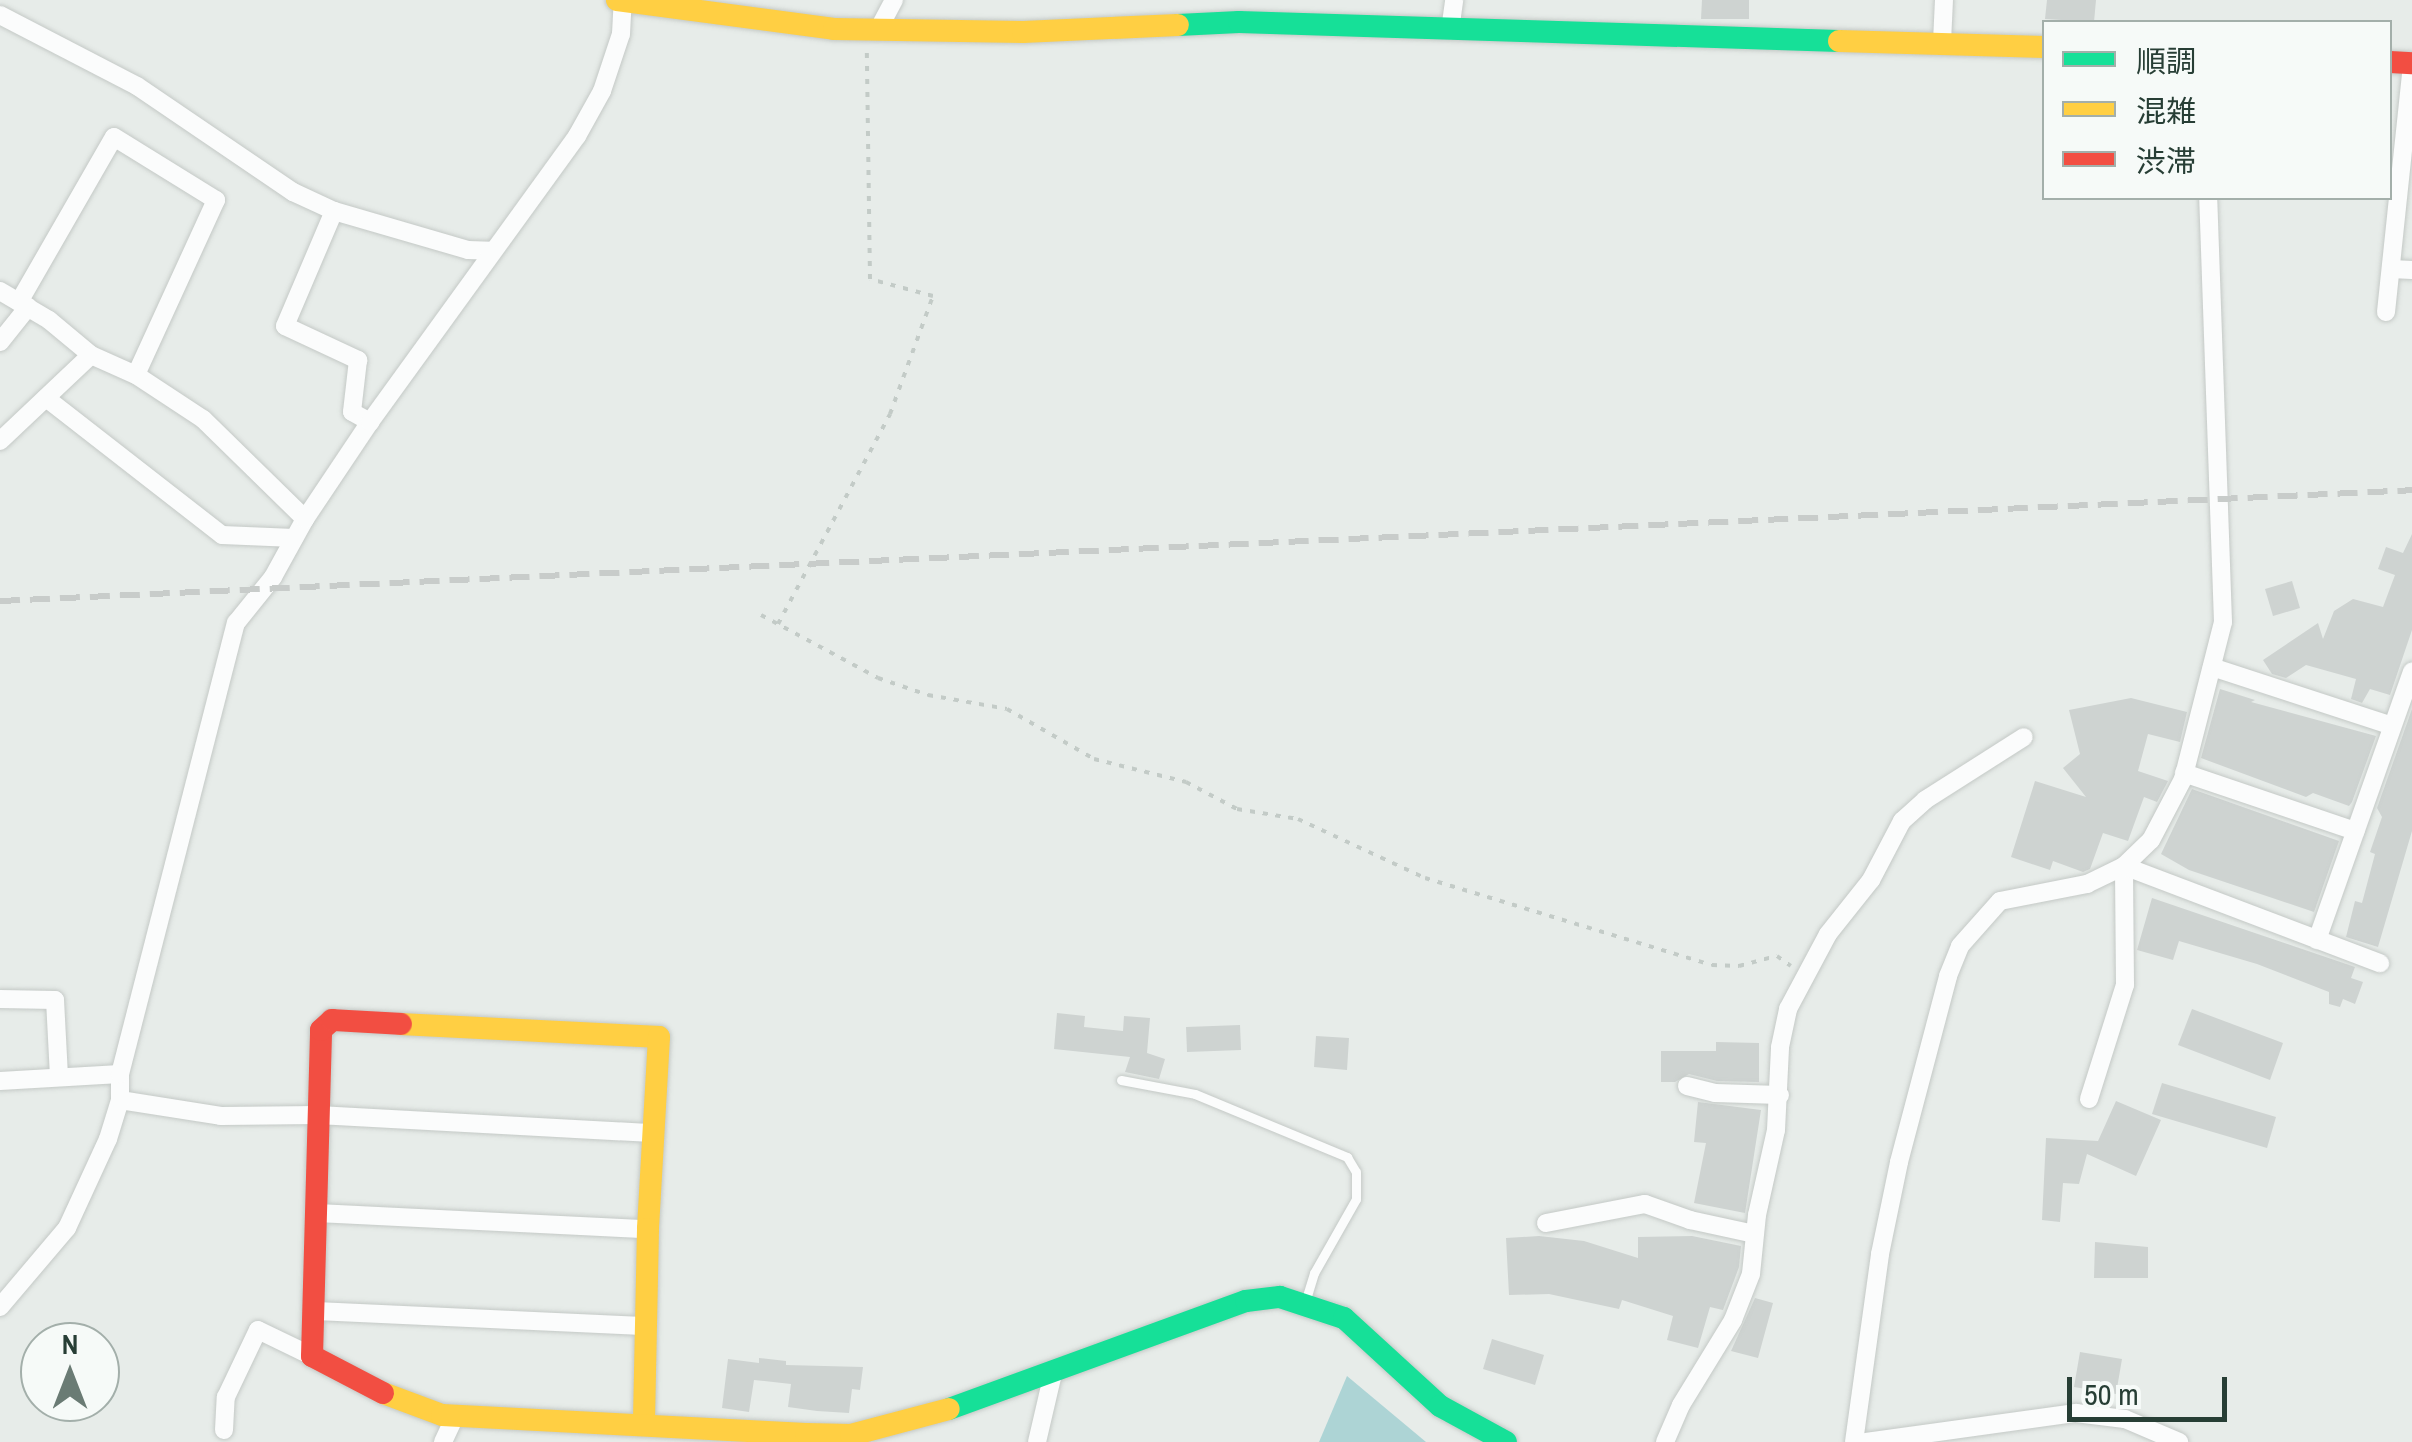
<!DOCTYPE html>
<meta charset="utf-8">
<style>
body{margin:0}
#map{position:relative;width:2412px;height:1442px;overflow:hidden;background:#e7ece9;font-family:"Archivo Narrow","Noto Sans JP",sans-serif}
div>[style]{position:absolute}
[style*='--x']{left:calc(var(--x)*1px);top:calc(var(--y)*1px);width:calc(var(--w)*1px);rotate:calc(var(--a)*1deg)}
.water>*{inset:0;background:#add4d5}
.building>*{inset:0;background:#ced3d1}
.path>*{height:4px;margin-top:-2px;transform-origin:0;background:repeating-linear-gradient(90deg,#c3cbc7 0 5px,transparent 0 13px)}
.roads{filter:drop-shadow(0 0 2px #c4c9c6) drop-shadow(0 0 2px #c4c9c6)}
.lane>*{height:9px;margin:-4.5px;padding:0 4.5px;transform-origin:4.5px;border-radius:4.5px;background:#fbfcfc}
.street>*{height:18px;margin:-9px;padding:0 9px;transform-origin:9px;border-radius:9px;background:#fbfcfc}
.fast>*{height:22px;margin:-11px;padding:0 11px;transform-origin:11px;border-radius:11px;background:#16e098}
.slow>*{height:22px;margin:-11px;padding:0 11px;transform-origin:11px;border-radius:11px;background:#ffcf43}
.jam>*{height:22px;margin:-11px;padding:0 11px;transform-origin:11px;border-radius:11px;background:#f24e42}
.rail>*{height:6px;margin-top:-3px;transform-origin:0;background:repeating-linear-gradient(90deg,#c8ccca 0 20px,transparent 0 30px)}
span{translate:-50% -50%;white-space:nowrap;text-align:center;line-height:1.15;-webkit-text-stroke:8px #f6faf8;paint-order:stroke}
.legend{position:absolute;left:2042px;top:20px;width:350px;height:180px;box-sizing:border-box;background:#f6faf8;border:2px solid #a3afaa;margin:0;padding:12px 18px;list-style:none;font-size:30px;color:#273e35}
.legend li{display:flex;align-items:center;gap:20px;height:50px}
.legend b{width:50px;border:2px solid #a3afaa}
.north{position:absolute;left:20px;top:1322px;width:100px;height:100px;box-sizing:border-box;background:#f6faf8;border:2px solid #a3afaa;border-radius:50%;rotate:0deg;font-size:28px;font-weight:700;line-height:40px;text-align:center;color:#273e35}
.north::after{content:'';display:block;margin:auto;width:35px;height:45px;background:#6a7b74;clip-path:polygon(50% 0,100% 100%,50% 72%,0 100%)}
.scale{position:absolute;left:2067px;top:1377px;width:160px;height:45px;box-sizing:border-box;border:5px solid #273e35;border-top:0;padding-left:12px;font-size:30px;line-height:35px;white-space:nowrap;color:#273e35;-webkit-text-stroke:8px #f6faf8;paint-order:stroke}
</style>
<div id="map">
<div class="water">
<i style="clip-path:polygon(1347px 1376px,1426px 1442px,1319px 1442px)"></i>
</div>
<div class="building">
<i style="clip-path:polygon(1702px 0,1749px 0,1749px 19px,1701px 19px)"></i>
<i style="clip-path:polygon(2047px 0,2096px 0,2094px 22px,2045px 19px)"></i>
<i style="clip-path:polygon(2412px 534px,2412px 630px,2390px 695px,2370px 689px,2362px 703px,2351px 699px,2356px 679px,2306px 665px,2286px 678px,2272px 674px,2263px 660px,2318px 623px,2323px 639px,2334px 611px,2353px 599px,2383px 607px,2395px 575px,2378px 569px,2386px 547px,2403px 553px)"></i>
<i style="clip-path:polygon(2292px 581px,2300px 608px,2273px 616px,2265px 589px)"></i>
<i style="clip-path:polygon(2220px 689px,2255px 700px,2251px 702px,2376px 736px,2352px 802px,2349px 806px,2313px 793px,2306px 797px,2201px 758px)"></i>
<i style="clip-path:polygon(2131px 698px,2187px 712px,2180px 742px,2148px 734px,2138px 771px,2168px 781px,2157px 802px,2144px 797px,2128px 841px,2103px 833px,2090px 869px,2083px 872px,2053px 861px,2050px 870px,2011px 857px,2035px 781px,2086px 797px,2063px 768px,2080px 754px,2069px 710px)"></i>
<i style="clip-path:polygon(2412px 709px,2412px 831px,2378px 947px,2346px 937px,2355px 901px,2362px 903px,2375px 854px,2370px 852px,2382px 817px,2377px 808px)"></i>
<i style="clip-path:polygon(2192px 789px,2339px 841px,2314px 912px,2189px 870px,2161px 854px)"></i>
<i style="clip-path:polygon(2152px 898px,2355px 967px,2351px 978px,2363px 982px,2355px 1004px,2343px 999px,2340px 1007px,2329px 1004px,2329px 992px,2257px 964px,2179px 941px,2173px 960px,2137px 950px)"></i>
<i style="clip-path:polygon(2192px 1009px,2283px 1043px,2270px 1080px,2178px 1045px)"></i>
<i style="clip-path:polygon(1057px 1013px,1085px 1016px,1084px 1027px,1123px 1031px,1124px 1016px,1150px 1018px,1147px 1053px,1165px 1059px,1159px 1079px,1125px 1072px,1130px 1057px,1054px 1049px)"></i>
<i style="clip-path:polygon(1240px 1025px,1241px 1050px,1187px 1052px,1186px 1027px)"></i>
<i style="clip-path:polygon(1316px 1036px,1349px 1038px,1347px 1070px,1314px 1067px)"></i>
<i style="clip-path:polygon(1716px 1042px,1759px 1043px,1759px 1082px,1717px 1081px,1689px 1074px,1675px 1082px,1661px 1082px,1661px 1051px,1716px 1051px)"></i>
<i style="clip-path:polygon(2162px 1083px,2276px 1117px,2267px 1148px,2152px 1114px)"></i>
<i style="clip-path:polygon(2116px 1101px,2161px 1120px,2136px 1176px,2087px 1154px,2079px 1184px,2063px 1183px,2060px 1222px,2042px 1220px,2046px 1138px,2098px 1141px)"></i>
<i style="clip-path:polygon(1698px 1102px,1761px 1110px,1745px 1213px,1694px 1203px,1706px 1143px,1694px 1142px)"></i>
<i style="clip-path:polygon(1539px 1236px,1584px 1241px,1638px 1258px,1638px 1237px,1692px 1236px,1741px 1246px,1739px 1267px,1723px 1310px,1710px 1307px,1698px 1348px,1667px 1340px,1673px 1316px,1622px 1300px,1619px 1309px,1549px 1294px,1509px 1295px,1506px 1238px)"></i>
<i style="clip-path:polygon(2095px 1242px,2148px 1247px,2148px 1278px,2094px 1278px)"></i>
<i style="clip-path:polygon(1755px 1298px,1773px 1303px,1758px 1358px,1731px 1351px)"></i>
<i style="clip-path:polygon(1492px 1339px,1544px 1355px,1535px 1385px,1483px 1369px)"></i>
<i style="clip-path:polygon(2080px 1352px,2122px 1359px,2116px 1394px,2074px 1387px)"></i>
<i style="clip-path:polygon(759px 1358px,786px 1361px,786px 1365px,863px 1367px,860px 1390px,852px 1389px,849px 1413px,817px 1411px,788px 1407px,791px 1384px,754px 1380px,749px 1412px,722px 1408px,728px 1359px,759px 1363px)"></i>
</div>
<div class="path">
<i style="--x:761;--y:615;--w:133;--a:28.3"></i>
<i style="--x:878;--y:678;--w:53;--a:18.8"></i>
<i style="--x:928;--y:695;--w:80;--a:10"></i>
<i style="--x:1007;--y:709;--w:100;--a:29.9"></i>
<i style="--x:1094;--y:759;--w:95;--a:14"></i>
<i style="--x:1186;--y:782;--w:58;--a:27.9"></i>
<i style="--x:1237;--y:809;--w:62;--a:9.3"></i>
<i style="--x:1298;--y:819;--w:140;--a:24.9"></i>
<i style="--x:1425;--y:878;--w:300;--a:16.9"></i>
<i style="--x:1712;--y:965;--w:27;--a:2"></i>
<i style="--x:1739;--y:966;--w:39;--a:-15"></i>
<i style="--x:1777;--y:956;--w:17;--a:36"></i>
<i style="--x:778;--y:624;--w:238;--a:-61.9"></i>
<i style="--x:890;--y:414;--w:126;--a:-70"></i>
<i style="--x:933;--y:296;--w:65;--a:-164.9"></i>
<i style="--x:870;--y:279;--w:227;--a:-90.8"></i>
</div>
<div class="roads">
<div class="lane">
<i style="--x:1121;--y:1080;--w:75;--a:10.7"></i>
<i style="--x:1195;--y:1094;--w:165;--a:22.5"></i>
<i style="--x:1347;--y:1157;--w:17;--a:59"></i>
<i style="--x:1356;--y:1172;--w:27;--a:90"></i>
<i style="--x:1356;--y:1199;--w:85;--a:119.6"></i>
<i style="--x:1314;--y:1273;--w:30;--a:107"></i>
</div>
<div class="street">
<i style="--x:0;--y:15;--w:154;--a:27.4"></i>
<i style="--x:137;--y:86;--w:189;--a:34.2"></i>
<i style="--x:293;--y:192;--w:45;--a:24.9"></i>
<i style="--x:334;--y:211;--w:140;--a:16.2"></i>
<i style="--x:468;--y:250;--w:23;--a:2"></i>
<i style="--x:878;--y:30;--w:34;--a:-62"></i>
<i style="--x:1450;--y:30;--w:30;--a:-82"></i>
<i style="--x:1942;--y:42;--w:42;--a:-87.3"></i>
<i style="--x:334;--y:211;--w:125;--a:113.1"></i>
<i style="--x:285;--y:326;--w:81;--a:25"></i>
<i style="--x:358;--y:360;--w:52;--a:96.6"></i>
<i style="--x:352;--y:412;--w:21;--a:29"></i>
<i style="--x:2391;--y:269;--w:21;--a:3"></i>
<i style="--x:0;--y:291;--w:57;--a:30.6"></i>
<i style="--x:49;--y:320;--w:55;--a:39.8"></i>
<i style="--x:19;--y:302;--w:190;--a:-60.1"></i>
<i style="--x:114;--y:137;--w:120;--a:31.7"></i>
<i style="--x:216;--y:200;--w:192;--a:114.6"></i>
<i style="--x:2386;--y:312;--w:250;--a:-84"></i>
<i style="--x:0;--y:342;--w:45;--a:-51.3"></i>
<i style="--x:46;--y:398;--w:223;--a:37.9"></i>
<i style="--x:222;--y:535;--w:72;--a:2.4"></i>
<i style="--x:0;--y:441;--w:125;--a:-43.4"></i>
<i style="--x:91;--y:355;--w:49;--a:24"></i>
<i style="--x:136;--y:375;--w:80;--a:33.3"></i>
<i style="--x:203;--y:419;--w:143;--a:44.4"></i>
<i style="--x:2212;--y:667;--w:189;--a:18.1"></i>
<i style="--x:2184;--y:773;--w:181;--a:18.7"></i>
<i style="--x:2317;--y:940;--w:285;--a:-70.5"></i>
<i style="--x:0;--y:999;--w:55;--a:1"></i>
<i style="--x:55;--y:1000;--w:77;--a:87"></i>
<i style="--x:0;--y:1081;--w:120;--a:-3.3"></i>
<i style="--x:1687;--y:1086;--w:29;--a:14"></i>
<i style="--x:1715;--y:1093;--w:65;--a:1.8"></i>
<i style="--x:2089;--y:1099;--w:120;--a:-72.5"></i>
<i style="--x:2125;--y:985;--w:119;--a:-90.5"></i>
<i style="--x:2124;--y:866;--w:274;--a:20.8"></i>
<i style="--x:120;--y:1100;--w:102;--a:9"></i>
<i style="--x:221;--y:1116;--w:97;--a:-0.6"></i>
<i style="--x:318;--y:1115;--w:335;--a:3.1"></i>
<i style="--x:316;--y:1213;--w:332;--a:2.8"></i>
<i style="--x:1546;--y:1223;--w:101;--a:-10.9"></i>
<i style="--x:1645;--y:1204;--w:48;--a:19.6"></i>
<i style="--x:1690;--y:1220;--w:66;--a:12.2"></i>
<i style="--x:0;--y:1307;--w:104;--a:-49.7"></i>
<i style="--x:67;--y:1228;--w:98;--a:-65.3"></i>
<i style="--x:108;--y:1139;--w:41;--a:-72.9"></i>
<i style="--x:120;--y:1100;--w:26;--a:-90"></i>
<i style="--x:120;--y:1074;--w:466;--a:-75.6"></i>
<i style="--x:236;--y:623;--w:59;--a:-51.2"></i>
<i style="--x:273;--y:577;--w:66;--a:-61.1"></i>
<i style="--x:305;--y:519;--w:117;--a:-56.2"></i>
<i style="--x:370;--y:422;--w:353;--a:-54.1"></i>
<i style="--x:577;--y:136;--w:51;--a:-60.9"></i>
<i style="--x:602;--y:91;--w:60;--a:-71.6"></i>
<i style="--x:621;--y:34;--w:34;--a:-87"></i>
<i style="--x:314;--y:1311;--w:331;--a:2.6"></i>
<i style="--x:224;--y:1430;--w:33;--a:-87"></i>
<i style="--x:226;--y:1397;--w:74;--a:-64.5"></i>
<i style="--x:258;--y:1330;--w:60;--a:25.7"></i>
<i style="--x:443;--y:1442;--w:29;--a:-65"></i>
<i style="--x:1037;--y:1442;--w:71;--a:-76.9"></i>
<i style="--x:1665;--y:1442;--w:40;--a:-66.6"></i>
<i style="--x:1681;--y:1405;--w:100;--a:-58.5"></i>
<i style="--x:1733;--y:1320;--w:49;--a:-68.6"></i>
<i style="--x:1751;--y:1274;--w:59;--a:-84.2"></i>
<i style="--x:1757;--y:1215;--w:87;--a:-77.4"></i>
<i style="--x:1776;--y:1130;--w:83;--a:-87.2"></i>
<i style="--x:1780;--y:1047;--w:39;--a:-78"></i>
<i style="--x:1788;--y:1009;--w:85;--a:-61.9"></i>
<i style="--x:1828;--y:934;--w:69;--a:-51.5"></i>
<i style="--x:1871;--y:880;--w:67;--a:-62.3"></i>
<i style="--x:1902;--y:821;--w:31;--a:-42"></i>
<i style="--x:1925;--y:800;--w:117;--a:-32.5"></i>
<i style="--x:1854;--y:1442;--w:190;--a:-82.1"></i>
<i style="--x:1880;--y:1254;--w:94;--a:-78.3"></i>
<i style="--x:1899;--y:1162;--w:192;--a:-75.2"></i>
<i style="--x:1948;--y:976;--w:32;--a:-68"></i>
<i style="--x:1960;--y:946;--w:60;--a:-48.4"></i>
<i style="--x:2000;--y:901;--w:89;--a:-11.1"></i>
<i style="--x:2087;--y:884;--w:41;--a:-25.9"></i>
<i style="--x:2124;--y:866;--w:37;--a:-44"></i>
<i style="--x:2151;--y:840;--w:69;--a:-62.3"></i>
<i style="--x:2183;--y:779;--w:162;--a:-75.7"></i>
<i style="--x:2223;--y:622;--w:424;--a:-92"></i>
<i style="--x:1866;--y:1442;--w:212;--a:-7.9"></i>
<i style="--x:2076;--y:1413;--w:49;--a:7"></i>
<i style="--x:2125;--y:1419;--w:59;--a:23.1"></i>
</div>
<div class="fast">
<i style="--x:1178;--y:25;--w:61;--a:-2.8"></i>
<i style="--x:1239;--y:22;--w:600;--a:1.81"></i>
<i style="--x:949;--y:1409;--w:316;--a:-20"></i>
<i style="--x:1246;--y:1301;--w:34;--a:-7"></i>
<i style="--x:1280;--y:1297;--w:67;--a:18.2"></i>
<i style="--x:1344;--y:1318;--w:130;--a:42.5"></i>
<i style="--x:1440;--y:1406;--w:75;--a:28.6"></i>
</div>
<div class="slow">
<i style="--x:617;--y:0;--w:219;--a:7.6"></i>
<i style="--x:834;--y:29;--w:189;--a:0.9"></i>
<i style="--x:1023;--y:32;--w:155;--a:-2.6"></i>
<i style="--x:1839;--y:41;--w:205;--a:1.7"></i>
<i style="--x:401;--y:1024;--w:258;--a:2.9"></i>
<i style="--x:659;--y:1037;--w:192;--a:93.3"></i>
<i style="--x:648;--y:1229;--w:196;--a:91.2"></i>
<i style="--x:383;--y:1393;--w:63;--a:20.4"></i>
<i style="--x:442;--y:1415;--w:364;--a:3"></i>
<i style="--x:806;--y:1434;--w:45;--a:1.3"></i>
<i style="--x:851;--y:1435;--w:101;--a:-14.9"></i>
</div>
<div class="jam">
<i style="--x:2390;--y:62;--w:22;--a:3"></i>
<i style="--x:383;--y:1393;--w:80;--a:-152.5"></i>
<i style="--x:312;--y:1356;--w:326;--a:-88.4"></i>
<i style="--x:321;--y:1030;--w:15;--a:-42"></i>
<i style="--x:332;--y:1020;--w:69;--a:3.3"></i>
</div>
</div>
<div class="rail">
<i style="--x:0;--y:601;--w:2415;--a:-2.63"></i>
</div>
<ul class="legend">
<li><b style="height:12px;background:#16e098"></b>順調</li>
<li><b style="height:12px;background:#ffcf43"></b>混雑</li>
<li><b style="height:12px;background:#f24e42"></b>渋滞</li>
</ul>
<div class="north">N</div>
<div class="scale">50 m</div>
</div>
